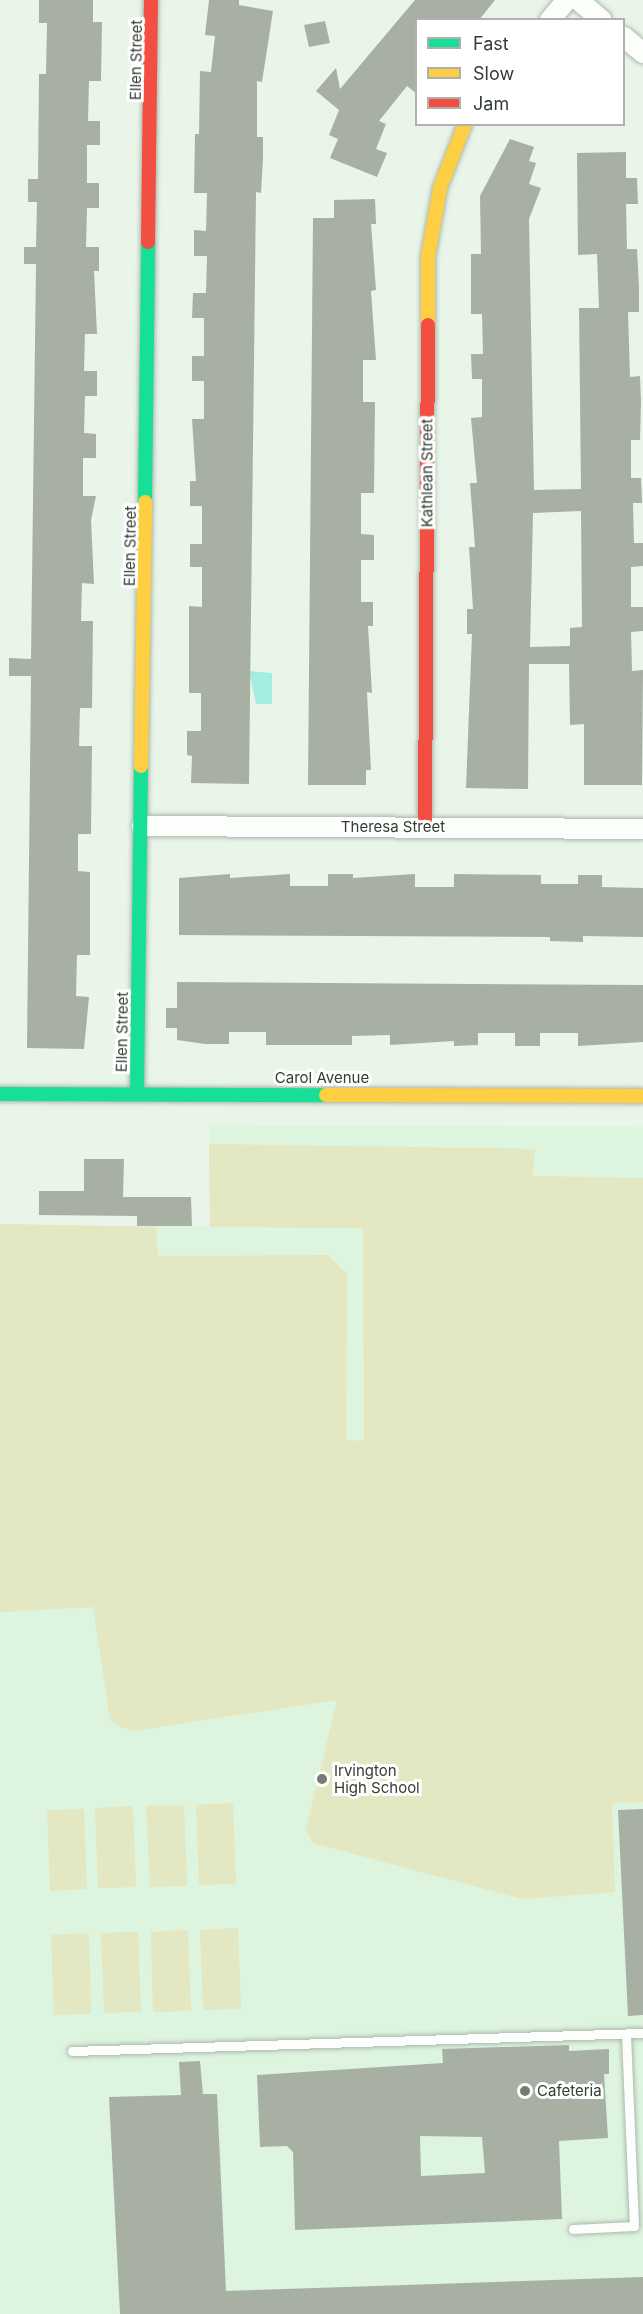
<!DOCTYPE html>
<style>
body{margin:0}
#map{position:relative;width:643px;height:2314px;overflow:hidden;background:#e8f5e8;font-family:Inter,sans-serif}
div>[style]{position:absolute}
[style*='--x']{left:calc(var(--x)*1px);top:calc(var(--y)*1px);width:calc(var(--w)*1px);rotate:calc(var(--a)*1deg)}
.built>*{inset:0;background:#ddf4de}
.green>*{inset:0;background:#e3e7c2}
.water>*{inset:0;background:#a4ede2}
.building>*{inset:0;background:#a8b0a4}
.roads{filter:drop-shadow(0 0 2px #aeb8ae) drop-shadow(0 0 2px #aeb8ae)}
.lane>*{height:9px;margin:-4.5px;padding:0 4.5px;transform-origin:4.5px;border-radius:4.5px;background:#fcfefc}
.street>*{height:20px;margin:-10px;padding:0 10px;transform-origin:10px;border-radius:10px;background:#fcfefc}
.fast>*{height:14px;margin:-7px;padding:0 7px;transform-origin:7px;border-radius:7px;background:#16e098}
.slow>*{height:14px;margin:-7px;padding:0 7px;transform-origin:7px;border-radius:7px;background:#ffcf43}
.jam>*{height:14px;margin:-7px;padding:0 7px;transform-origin:7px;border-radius:7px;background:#f24e42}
.dots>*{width:16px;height:16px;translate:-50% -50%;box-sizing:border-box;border:3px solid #fff;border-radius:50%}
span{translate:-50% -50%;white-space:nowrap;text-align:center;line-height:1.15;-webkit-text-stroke:6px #fff;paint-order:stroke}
.street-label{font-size:15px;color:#343d34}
.poi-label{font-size:15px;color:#343d34}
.left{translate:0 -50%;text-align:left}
.legend{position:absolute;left:415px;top:18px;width:210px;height:108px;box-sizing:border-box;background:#fff;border:2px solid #aeb1ae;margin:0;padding:8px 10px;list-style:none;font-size:18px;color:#343d34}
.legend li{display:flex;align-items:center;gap:12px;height:30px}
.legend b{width:30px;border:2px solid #aeb1ae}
</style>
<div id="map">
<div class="built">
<i style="clip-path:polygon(209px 1125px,643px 1127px,643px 2314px,0 2314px,0 1224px,210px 1227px)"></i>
</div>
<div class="green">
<i style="clip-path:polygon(209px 1144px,535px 1149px,533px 1176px,643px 1178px,643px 1802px,612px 1803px,615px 1892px,522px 1899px,313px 1843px,306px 1830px,337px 1700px,134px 1731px,120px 1727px,110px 1719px,93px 1607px,0 1612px,0 1224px,156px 1227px,158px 1256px,328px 1255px,347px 1274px,346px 1440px,364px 1441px,363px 1228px,210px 1227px)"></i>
<i style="clip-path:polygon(233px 1803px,236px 1884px,199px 1885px,196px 1805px)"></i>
<i style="clip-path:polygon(184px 1805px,187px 1886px,150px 1887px,146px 1806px)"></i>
<i style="clip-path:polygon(133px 1806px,136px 1887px,98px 1888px,95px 1808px)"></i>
<i style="clip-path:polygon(84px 1809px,87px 1889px,50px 1891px,47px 1810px)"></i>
<i style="clip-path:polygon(238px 1928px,241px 2009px,203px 2010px,200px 1930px)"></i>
<i style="clip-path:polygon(188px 1930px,191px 2011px,153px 2012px,151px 1932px)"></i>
<i style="clip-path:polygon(138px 1932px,141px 2012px,104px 2013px,101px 1933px)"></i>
<i style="clip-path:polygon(89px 1933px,91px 2014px,54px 2015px,51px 1935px)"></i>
</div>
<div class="water">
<i style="clip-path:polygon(249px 671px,272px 673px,272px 704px,256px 704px)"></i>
</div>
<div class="building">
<i style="clip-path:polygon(39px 0,93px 0,93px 22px,102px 22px,101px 81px,89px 81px,88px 121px,100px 121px,100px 145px,87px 145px,87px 183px,99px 183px,99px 208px,87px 208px,86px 247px,99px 247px,99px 271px,94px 271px,97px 334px,85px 334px,84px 371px,97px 371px,97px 396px,85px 396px,84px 433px,96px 434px,96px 458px,83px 458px,83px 496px,96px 496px,91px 520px,94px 584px,82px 583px,81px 621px,93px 621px,92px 708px,80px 708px,79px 746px,92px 746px,91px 834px,78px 834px,78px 871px,90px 872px,90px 955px,77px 955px,76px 996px,89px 997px,84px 1049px,27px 1048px,31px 676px,9px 676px,9px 658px,31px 659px,36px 264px,24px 264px,24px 247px,36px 247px,37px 202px,28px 202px,28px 179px,38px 179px,39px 74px,46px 74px,47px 23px,39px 23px)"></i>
<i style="clip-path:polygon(209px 0,239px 0,239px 5px,273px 11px,262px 82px,257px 81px,257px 137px,263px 137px,263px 158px,261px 193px,256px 192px,249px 784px,191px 783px,192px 756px,187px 755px,187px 731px,201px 731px,201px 693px,189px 693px,189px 606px,202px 607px,202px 567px,190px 567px,190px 544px,202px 544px,202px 506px,190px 506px,190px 481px,196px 481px,192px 419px,204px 419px,204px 381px,192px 381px,192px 356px,204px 356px,204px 318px,192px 318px,193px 293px,206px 293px,207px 256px,194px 256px,194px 230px,206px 231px,207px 193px,194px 193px,195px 134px,199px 134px,200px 71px,211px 72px,215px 36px,205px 35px)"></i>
<i style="clip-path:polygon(415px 0,495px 0,479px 20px,417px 20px,417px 94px,407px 86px,379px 121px,386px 124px,376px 149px,387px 153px,377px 177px,330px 158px,338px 139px,329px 135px,339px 110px,316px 91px,336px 68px,340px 89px)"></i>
<i style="clip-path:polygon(325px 21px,330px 43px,309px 47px,304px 25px)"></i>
<i style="clip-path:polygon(evenodd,510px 139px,534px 147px,529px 161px,536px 163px,529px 184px,541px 188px,529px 219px,534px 490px,581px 489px,579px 308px,599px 308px,597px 254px,578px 255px,577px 153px,626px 152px,626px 178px,637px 178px,638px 204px,626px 204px,627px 249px,637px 249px,639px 286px,639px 312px,628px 312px,630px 377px,640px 376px,641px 402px,640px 440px,631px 440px,631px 478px,641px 478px,642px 503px,633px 503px,634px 543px,643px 543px,643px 566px,631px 567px,631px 607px,643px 607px,643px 631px,631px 632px,632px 671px,643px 670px,642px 785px,584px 785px,584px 724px,570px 725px,569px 664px,529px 664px,528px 789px,466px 788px,472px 634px,467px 634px,467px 609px,473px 609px,469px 547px,475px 547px,470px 483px,477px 483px,471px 418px,482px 417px,482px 379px,472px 379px,471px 354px,483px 354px,482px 314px,471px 314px,471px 254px,481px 254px,480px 196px,510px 139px,581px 511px,582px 627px,570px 628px,570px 646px,530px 647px,533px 513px,581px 511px)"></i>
<i style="clip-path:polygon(375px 199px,376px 224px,371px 224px,376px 290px,371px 291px,376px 360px,363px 360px,363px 402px,375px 402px,374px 493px,361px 493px,361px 534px,374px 535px,374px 560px,361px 560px,361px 602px,373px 602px,373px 626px,368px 626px,372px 693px,367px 692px,371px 770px,366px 770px,366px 785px,308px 785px,313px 218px,334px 218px,334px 200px)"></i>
<i style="clip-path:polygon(230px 874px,230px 878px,290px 874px,290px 886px,328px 886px,328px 874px,353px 874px,353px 878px,415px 874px,415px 887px,454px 887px,454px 874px,541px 875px,541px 884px,578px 884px,578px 875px,602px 875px,602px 887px,643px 888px,643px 937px,583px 936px,583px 942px,550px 941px,550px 937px,179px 935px,179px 878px)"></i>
<i style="clip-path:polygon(177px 982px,643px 985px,643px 1042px,578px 1046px,578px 1033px,540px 1033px,540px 1046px,515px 1046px,515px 1033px,478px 1033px,478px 1045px,454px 1046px,454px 1041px,390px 1045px,390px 1035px,352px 1036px,352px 1045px,266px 1045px,266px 1032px,229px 1032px,229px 1044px,205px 1044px,177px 1040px,177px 1028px,166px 1028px,166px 1008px,177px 1008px)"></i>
<i style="clip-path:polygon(84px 1159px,124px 1159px,123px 1197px,191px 1197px,192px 1226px,137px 1226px,137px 1216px,39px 1215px,39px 1191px,84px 1191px)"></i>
<i style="clip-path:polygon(643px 1809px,643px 2015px,628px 2016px,618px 1810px)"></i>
<i style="clip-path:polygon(evenodd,569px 2045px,569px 2051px,609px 2049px,609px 2074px,604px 2074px,608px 2138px,559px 2141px,562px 2219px,295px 2230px,293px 2152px,287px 2146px,260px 2147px,257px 2075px,443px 2063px,442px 2049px,569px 2045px,420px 2136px,482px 2137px,485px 2173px,421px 2176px,420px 2136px)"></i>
<i style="clip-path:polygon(200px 2061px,203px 2094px,217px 2094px,226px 2291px,643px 2277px,643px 2314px,120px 2314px,109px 2097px,181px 2095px,179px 2062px)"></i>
</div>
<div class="roads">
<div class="lane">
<i style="--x:72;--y:2051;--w:571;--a:-1.81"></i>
<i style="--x:573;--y:2229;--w:61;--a:-2.8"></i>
<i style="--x:634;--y:2226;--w:192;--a:-92.4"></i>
</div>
<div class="street">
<i style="--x:578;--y:0;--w:31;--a:40"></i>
<i style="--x:550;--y:20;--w:26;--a:-50"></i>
<i style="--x:624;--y:37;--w:25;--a:40"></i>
<i style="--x:142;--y:826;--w:501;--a:0.34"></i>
</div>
<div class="fast">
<i style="--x:145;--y:502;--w:260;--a:-89.3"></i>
<i style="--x:137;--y:1093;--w:327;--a:-89.3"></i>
<i style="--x:0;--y:1094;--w:326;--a:0.2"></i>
</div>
<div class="slow">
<i style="--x:428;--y:325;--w:68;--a:-90"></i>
<i style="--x:428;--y:257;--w:70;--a:-80.1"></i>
<i style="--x:440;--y:188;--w:69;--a:-68.7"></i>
<i style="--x:141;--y:766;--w:264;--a:-89.1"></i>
<i style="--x:326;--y:1095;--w:317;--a:0.2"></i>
</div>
<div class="jam">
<i style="--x:148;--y:242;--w:242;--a:-89.3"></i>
<i style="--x:425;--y:827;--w:502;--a:-89.66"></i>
</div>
</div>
<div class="dots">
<i style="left:322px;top:1779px;background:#737d73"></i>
<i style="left:525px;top:2091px;background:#737d73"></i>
</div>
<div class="street-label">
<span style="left:136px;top:60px;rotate:-89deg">Ellen Street</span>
<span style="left:427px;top:473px;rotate:-90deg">Kathlean Street</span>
<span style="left:130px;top:546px;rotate:-89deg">Ellen Street</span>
<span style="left:393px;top:827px">Theresa Street</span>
<span style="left:122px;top:1032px;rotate:-89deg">Ellen Street</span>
<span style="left:322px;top:1078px">Carol Avenue</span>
</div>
<div class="poi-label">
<span class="left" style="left:334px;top:1779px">Irvington<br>High School</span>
<span class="left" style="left:537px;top:2091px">Cafeteria</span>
</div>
<ul class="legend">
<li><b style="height:8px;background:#16e098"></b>Fast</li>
<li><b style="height:8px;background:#ffcf43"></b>Slow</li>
<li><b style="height:8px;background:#f24e42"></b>Jam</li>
</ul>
</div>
